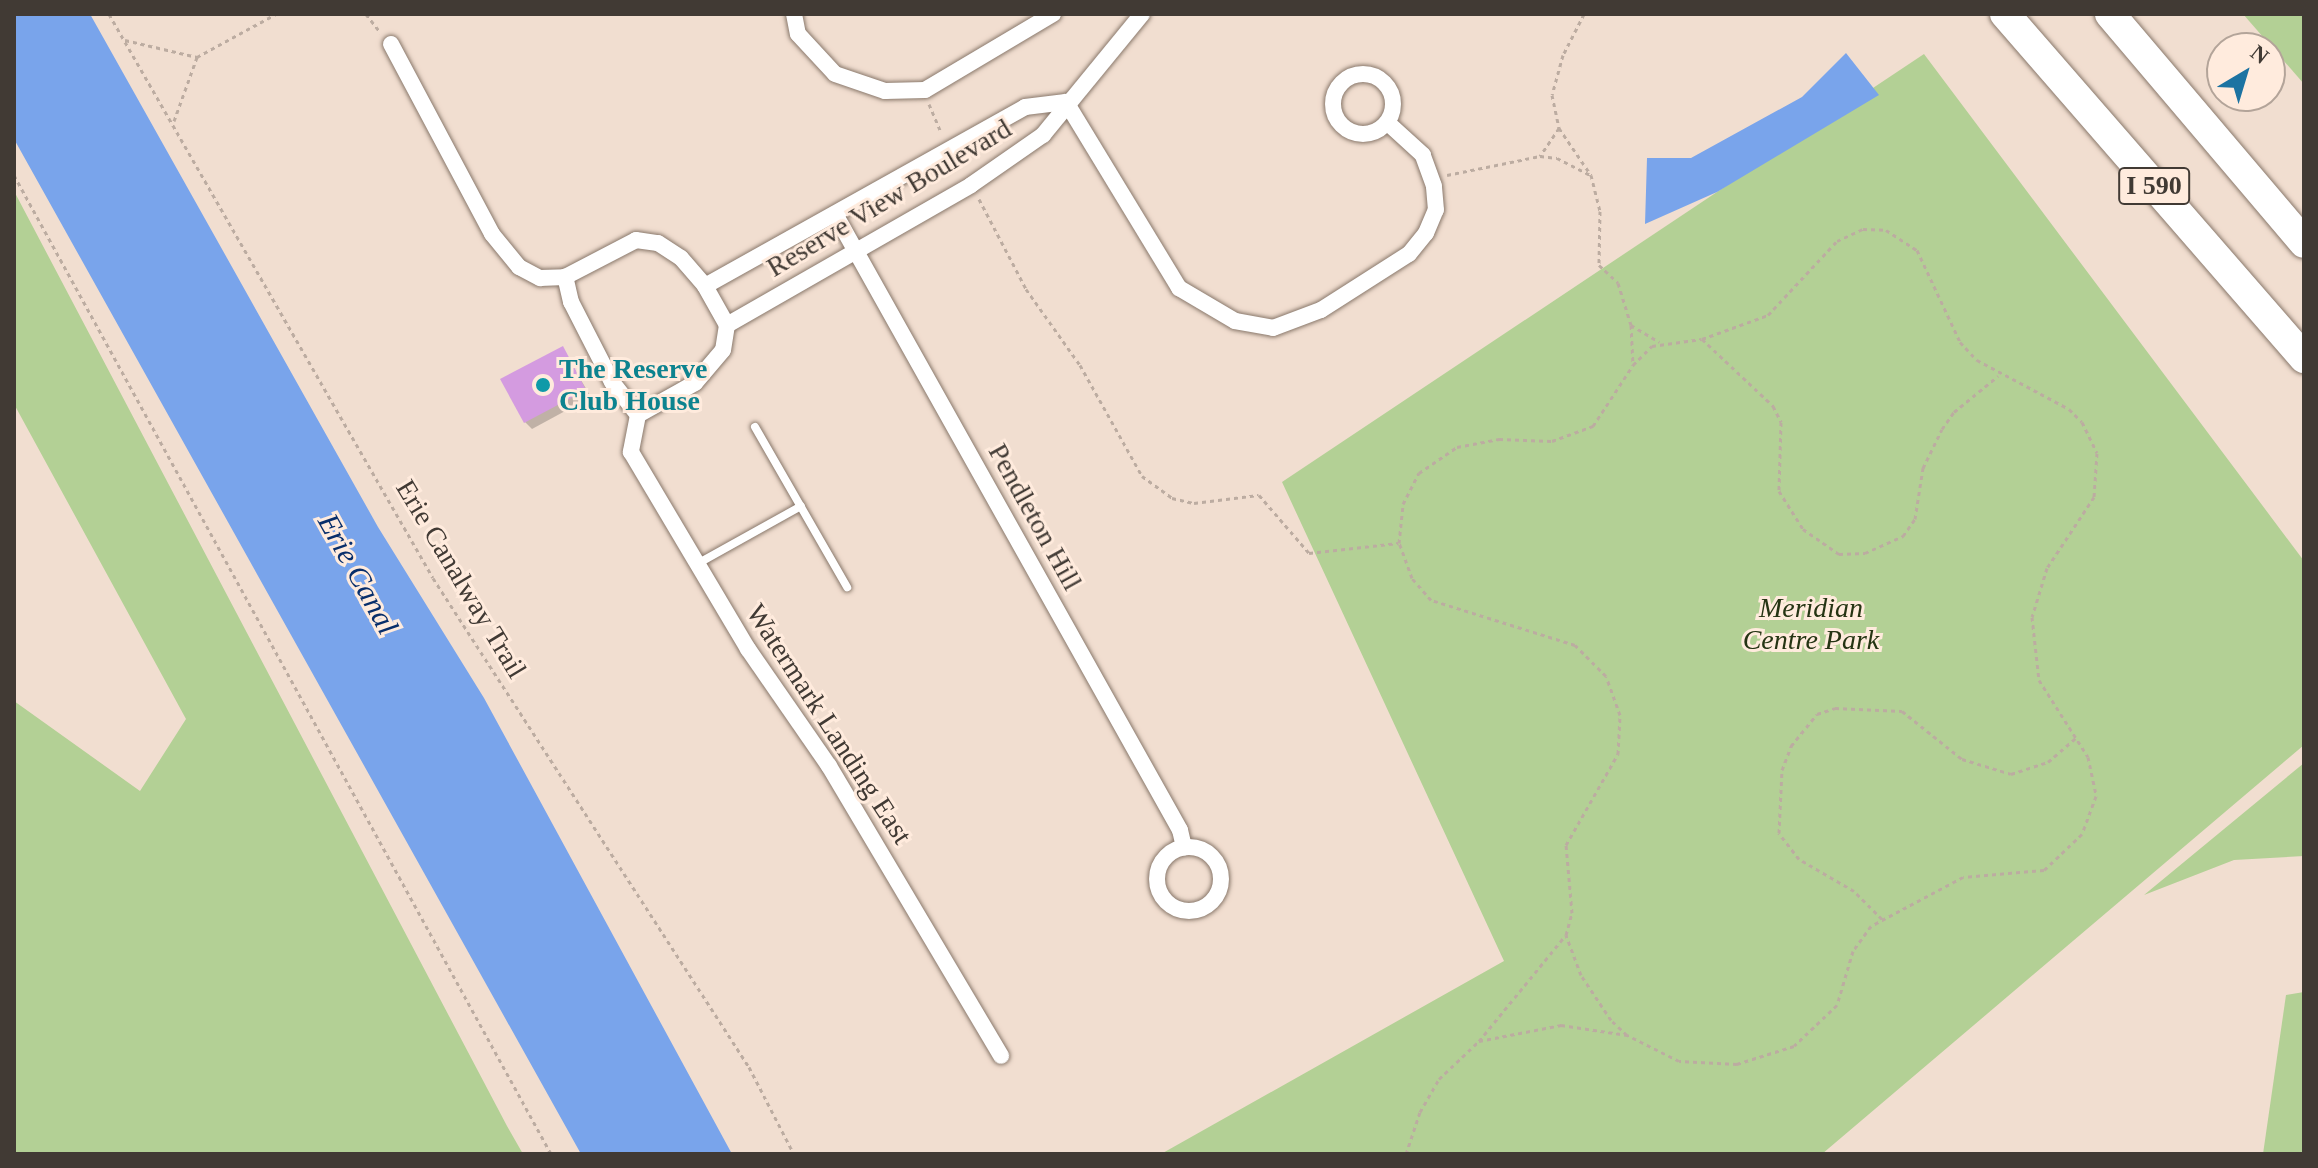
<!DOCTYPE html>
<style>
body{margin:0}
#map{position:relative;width:2318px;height:1168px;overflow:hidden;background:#f1ded0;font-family:Georgia,serif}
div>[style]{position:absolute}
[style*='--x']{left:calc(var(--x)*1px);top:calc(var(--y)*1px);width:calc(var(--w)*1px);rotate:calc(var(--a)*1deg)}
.green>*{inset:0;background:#b3d095}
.water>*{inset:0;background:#79a4eb}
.shadow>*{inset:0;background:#0003}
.building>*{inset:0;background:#d49be0}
.path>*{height:3px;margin-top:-1.5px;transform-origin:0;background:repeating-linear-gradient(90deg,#bcaca1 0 4px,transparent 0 8px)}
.roads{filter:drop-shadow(0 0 2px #89786b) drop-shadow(0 0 2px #89786b)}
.lane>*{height:8px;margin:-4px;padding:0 4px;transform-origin:4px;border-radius:4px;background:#fff}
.street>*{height:16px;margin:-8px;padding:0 8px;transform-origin:8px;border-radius:8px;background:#fff}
.street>.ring{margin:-8px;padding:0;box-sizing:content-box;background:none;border:16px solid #fff;border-radius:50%}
.highway>*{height:30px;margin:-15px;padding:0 15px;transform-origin:15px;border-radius:15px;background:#fff}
.dots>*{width:22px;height:22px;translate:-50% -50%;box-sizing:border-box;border:4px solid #ffebdd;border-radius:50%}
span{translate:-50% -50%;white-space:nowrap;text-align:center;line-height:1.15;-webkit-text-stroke:6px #ffebdd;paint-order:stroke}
.shield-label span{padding:2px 6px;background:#ffebdd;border:2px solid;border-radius:6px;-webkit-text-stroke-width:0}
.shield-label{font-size:26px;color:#413a34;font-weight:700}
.street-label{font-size:28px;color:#413a34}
.culture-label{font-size:28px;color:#0d838f;font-weight:700}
.left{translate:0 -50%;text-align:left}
.park-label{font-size:28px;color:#253413;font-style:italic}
.water-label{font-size:30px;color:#082e6b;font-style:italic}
.frame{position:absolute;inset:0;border:16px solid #413a34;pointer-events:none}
.north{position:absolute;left:2206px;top:32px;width:80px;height:80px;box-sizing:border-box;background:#ffebdd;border:2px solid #b3a499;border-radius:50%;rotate:38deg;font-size:22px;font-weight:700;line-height:32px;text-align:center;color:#413a34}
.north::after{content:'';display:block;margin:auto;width:28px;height:36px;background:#1c73a2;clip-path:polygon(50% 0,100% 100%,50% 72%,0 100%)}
</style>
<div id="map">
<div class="green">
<i style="clip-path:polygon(2243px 14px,2304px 14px,2304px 84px)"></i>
<i style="clip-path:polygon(1924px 54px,2304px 561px,2304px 745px,1822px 1154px,1161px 1154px,1504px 961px,1282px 482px)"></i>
<i style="clip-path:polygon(14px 191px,507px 1126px,523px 1154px,14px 1154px,14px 701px,140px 791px,186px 719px,14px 404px)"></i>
<i style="clip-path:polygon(2304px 763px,2304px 856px,2234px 860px,2144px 895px)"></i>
<i style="clip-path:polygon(2304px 992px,2304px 1154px,2263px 1154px,2286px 995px)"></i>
</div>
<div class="water">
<i style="clip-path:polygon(14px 14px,90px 14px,378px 527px,484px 698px,732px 1154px,581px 1154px,14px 139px)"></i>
<i style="clip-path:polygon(1846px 53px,1879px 95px,1717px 192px,1645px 224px,1647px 158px,1691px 158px,1802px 97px)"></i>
</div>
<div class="shadow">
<i style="clip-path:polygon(562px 348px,591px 397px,532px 429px,525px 422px)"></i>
</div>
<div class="building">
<i style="clip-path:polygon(563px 346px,586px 390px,524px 423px,500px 379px)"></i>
</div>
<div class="path">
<i style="--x:109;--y:14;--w:650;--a:60.12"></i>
<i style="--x:433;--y:578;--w:582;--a:57.13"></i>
<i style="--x:749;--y:1067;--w:98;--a:62.7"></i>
<i style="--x:366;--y:14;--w:24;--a:52"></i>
<i style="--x:1584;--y:14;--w:46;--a:117.1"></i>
<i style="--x:1563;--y:55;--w:41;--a:105.4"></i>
<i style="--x:1552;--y:95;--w:34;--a:78"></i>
<i style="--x:1559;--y:128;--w:57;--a:55.8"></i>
<i style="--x:1591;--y:175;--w:37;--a:76"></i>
<i style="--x:1600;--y:211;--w:54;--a:91.1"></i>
<i style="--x:1599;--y:265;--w:26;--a:43"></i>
<i style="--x:1618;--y:283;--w:44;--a:72.8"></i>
<i style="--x:1631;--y:325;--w:33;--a:31"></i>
<i style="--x:125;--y:40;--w:74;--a:13.3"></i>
<i style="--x:197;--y:57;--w:90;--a:-28.6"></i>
<i style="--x:929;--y:104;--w:28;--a:67"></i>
<i style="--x:174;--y:121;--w:68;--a:-70.2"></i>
<i style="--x:1559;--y:128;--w:34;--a:124"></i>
<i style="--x:1540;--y:156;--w:17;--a:7"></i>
<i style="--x:1557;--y:158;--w:37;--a:27"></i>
<i style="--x:14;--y:175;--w:1117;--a:61.25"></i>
<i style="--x:1447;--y:175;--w:95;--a:-11.5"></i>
<i style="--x:979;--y:199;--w:102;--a:62.4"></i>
<i style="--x:1026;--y:289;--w:93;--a:54.6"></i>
<i style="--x:1080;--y:365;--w:127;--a:60.8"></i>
<i style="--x:1142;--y:476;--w:37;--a:36"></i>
<i style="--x:1172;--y:498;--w:23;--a:13"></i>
<i style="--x:1194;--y:503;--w:65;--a:-7"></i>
<i style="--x:1259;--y:495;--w:77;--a:49.2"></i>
<i style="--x:1309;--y:553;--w:90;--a:-6.4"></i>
<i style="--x:1863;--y:229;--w:23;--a:2"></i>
<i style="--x:1886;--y:230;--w:37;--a:33"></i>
<i style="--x:1917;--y:250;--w:102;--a:64.9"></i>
<i style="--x:1960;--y:342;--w:25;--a:47"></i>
<i style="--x:1977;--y:360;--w:104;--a:28"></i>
<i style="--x:2069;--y:409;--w:18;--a:45"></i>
<i style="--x:2082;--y:422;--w:34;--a:64"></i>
<i style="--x:2097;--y:453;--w:44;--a:93.9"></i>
<i style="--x:2094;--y:497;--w:85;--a:123.5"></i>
<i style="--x:2047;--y:568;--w:51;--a:107"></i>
<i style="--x:2032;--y:617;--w:63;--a:83.7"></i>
<i style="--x:2039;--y:680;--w:91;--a:57.5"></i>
<i style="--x:2088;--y:757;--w:40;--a:78"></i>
<i style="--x:2096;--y:796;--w:40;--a:110.2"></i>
<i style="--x:2082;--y:834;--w:52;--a:136.5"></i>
<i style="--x:2044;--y:870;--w:81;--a:175.1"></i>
<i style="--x:1963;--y:877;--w:104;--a:152"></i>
<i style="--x:1871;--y:926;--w:31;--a:126"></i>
<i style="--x:1853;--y:951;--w:56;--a:106.5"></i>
<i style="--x:1837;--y:1005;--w:59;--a:136.4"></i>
<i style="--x:1794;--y:1046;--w:60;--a:162.5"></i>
<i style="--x:1737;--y:1064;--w:58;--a:-177"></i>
<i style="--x:1679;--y:1061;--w:58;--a:-153.4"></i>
<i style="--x:1627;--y:1035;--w:22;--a:-137"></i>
<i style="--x:1611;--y:1020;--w:54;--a:-123.7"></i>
<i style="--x:1581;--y:975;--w:43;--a:-110.6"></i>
<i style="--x:1566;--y:935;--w:23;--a:-75"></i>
<i style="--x:1572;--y:913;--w:68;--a:-95"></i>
<i style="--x:1566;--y:845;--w:105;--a:-60.3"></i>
<i style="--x:1618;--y:754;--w:39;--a:-87"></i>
<i style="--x:1620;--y:715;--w:41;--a:-109.7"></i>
<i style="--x:1606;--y:676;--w:44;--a:-135"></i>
<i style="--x:1575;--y:645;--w:151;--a:-162.6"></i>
<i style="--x:1431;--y:600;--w:29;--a:-131"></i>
<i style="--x:1412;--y:578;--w:37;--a:-110"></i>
<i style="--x:1399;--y:543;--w:39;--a:-84"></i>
<i style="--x:1403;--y:504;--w:35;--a:-63"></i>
<i style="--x:1419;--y:473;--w:46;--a:-34.4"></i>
<i style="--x:1457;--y:447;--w:43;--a:-10.8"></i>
<i style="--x:1499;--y:439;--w:53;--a:2.2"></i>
<i style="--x:1552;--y:441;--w:44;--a:-20.1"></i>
<i style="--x:1593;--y:426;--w:73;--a:-56.7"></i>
<i style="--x:1633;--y:365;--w:27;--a:-45"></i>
<i style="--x:1652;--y:346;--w:50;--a:-8"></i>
<i style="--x:1702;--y:339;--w:70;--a:-20"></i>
<i style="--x:1768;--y:315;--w:101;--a:-47"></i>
<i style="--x:1837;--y:241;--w:29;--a:-25"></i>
<i style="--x:1631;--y:325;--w:40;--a:87.1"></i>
<i style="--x:1702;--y:339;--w:98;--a:43.3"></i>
<i style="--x:1773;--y:406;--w:18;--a:63"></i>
<i style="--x:1781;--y:422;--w:69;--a:91.7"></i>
<i style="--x:1779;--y:491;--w:45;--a:57.7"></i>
<i style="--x:1803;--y:529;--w:44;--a:34.8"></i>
<i style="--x:1839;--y:554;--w:26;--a:-2"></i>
<i style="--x:1865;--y:553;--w:42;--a:-24.1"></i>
<i style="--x:1903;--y:536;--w:21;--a:-55"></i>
<i style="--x:1915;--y:519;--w:52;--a:-81.1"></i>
<i style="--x:1923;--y:468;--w:43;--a:-64"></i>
<i style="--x:1942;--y:429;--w:21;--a:-55"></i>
<i style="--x:1954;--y:412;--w:57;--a:-39.3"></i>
<i style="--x:1882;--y:919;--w:40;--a:-135"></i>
<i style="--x:1854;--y:891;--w:64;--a:-149.8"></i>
<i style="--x:1799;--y:859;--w:33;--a:-128"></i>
<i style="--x:1779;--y:833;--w:63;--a:-87.3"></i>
<i style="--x:1782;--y:770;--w:26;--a:-69"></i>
<i style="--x:1791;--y:746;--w:41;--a:-50.9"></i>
<i style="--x:1817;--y:714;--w:19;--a:-18"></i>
<i style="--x:1835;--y:708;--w:67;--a:2.6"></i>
<i style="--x:1902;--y:711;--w:77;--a:38.7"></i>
<i style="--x:1962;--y:759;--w:51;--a:17"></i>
<i style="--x:2011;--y:774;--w:39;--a:-18"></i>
<i style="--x:2048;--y:762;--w:38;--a:-41"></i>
<i style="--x:1479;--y:1041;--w:136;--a:-50.7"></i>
<i style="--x:1406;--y:1154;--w:44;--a:-71.6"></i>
<i style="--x:1420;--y:1112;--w:38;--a:-60"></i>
<i style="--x:1439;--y:1079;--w:55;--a:-43.5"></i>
<i style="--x:1479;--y:1041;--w:84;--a:-11"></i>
<i style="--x:1561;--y:1025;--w:67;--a:8.6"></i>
</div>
<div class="roads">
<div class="lane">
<i style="--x:755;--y:427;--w:185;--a:60.1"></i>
<i style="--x:697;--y:564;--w:119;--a:-29.1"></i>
</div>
<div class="street">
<i style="--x:794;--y:14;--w:20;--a:79"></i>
<i style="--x:798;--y:34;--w:54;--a:47.2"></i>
<i style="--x:835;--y:74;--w:53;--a:18.8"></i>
<i style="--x:885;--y:91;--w:40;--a:-1.4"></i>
<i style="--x:925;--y:90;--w:149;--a:-30.7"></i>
<i style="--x:391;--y:44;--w:215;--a:62"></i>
<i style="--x:492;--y:234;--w:43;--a:50.7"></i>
<i style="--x:519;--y:267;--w:24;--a:28"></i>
<i style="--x:540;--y:278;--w:25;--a:-2"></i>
<i class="ring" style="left:1333px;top:74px;width:44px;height:44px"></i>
<i style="--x:1066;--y:102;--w:218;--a:58.7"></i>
<i style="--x:1179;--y:288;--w:65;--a:30.5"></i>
<i style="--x:1235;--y:321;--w:39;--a:10"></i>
<i style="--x:1273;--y:328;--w:51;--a:-20.6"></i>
<i style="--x:1321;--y:310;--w:104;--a:-32.5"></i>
<i style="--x:1409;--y:254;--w:27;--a:-51"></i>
<i style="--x:1426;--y:233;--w:25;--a:-67"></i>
<i style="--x:1436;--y:210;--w:24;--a:-95"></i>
<i style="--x:1434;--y:186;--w:33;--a:-110"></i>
<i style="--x:1423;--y:155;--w:47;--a:-137.6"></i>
<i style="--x:835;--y:214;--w:706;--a:60.75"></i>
<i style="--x:1180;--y:830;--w:18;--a:77"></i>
<i style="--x:636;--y:240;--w:22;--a:8"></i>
<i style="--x:658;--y:243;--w:27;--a:33"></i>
<i style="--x:681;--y:258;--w:37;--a:49"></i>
<i style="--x:705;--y:286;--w:45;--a:60.6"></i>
<i style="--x:727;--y:325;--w:25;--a:99"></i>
<i style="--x:723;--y:350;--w:43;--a:130.3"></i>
<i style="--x:695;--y:383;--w:65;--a:150.7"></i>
<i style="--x:638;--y:415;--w:42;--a:-128.2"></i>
<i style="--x:612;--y:382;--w:90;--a:-117.1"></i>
<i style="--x:571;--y:302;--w:26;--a:-103"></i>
<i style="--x:565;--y:277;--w:80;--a:-27.5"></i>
<i style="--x:705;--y:286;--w:367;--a:-29.2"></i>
<i style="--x:1025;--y:107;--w:41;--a:-7"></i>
<i style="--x:727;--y:325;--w:281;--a:-29.8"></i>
<i style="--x:971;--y:185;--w:88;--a:-34.8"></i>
<i style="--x:1043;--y:135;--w:156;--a:-50.7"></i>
<i style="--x:638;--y:415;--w:38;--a:101"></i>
<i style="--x:631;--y:452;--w:229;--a:59.3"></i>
<i style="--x:748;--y:649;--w:142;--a:55.3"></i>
<i style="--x:829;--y:766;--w:337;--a:59.3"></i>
<i class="ring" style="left:1157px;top:847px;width:48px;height:48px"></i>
</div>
<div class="highway">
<i style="--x:2005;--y:14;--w:456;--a:49"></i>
<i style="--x:2110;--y:14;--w:300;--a:49.7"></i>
</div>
</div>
<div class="dots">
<i style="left:543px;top:385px;background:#0f9aa8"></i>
</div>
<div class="shield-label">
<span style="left:2154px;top:186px">I 590</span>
</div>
<div class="street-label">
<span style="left:889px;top:198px;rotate:-31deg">Reserve View Boulevard</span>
<span style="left:1035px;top:517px;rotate:61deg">Pendleton Hill</span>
<span style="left:461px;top:579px;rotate:59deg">Erie Canalway Trail</span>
<span style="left:829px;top:724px;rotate:57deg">Watermark Landing East</span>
</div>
<div class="culture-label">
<span class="left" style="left:559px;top:385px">The Reserve<br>Club House</span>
</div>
<div class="park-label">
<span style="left:1811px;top:624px">Meridian<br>Centre Park</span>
</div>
<div class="water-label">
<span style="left:358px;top:574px;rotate:61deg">Erie Canal</span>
</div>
<div class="frame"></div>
<div class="north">N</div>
</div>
